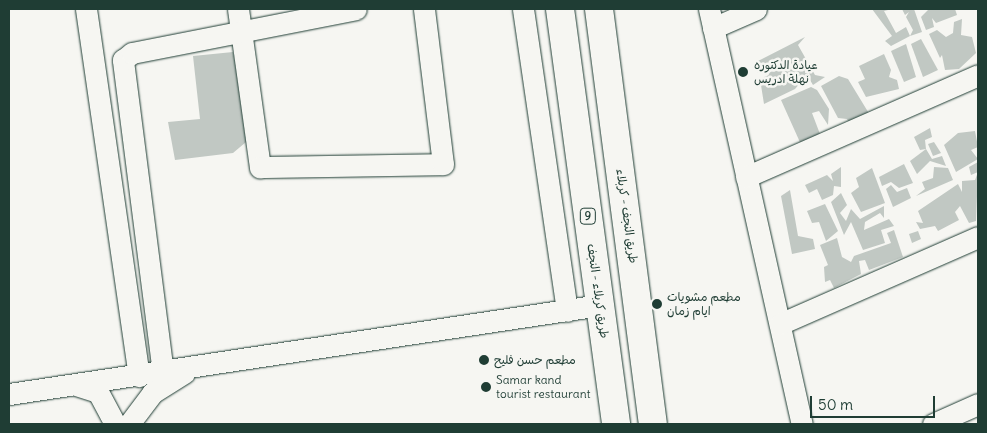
<!DOCTYPE html>
<meta charset="utf-8">
<style>
body{margin:0}
#map{position:relative;width:987px;height:433px;overflow:hidden;background:#f6f6f2;font-family:Delius,"Playpen Sans Arabic",sans-serif}
div>[style]{position:absolute}
[style*='--x']{left:calc(var(--x)*1px);top:calc(var(--y)*1px);width:calc(var(--w)*1px);rotate:calc(var(--a)*1deg)}
.building>*{inset:0;background:#c1c8c3}
.roads{filter:drop-shadow(0 0 1px #1f3d34) drop-shadow(0 0 1px #1f3d34)}
.minor>*{height:21px;margin:-10.5px;padding:0 10.5px;transform-origin:10.5px;border-radius:10.5px;background:#f6f6f2}
.highway>*{height:28px;margin:-14px;padding:0 14px;transform-origin:14px;border-radius:14px;background:#f6f6f2}
.dots>*{width:14px;height:14px;translate:-50% -50%;box-sizing:border-box;border:2px solid #f6f6f2;border-radius:50%}
span{translate:-50% -50%;white-space:nowrap;text-align:center;line-height:1.15;-webkit-text-stroke:5px #f6f6f2;paint-order:stroke}
.shield-label span{padding:1px 4px;background:#f6f6f2;border:1px solid;border-radius:4px;-webkit-text-stroke-width:0}
.shield-label{font-size:11px;color:#1f3d34;font-weight:700}
.poi-label{font-size:12px;color:#1f3d34}
.left{translate:0 -50%;text-align:left}
.street-label{font-size:12px;color:#1f3d34}
.frame{position:absolute;inset:0;border:10px solid #1f3d34;pointer-events:none}
.scale{position:absolute;left:810px;top:396px;width:125px;height:22px;box-sizing:border-box;border:2px solid #1f3d34;border-top:0;padding-left:6px;font-size:15px;line-height:18px;white-space:nowrap;color:#1f3d34;-webkit-text-stroke:4px #f6f6f2;paint-order:stroke}
</style>
<div id="map">
<div class="building">
<i style="clip-path:polygon(872px 9px,892px 9px,884px 11px,896px 33px,906px 27px,910px 36px,891px 46px,885px 41px,892px 36px)"></i>
<i style="clip-path:polygon(902px 9px,914px 9px,922px 32px,910px 36px,913px 30px,906px 17px,909px 12px,905px 15px)"></i>
<i style="clip-path:polygon(929px 9px,955px 9px,957px 15px,936px 23px,932px 18px,934px 27px,926px 30px,921px 17px)"></i>
<i style="clip-path:polygon(962px 19px,961px 35px,972px 37px,976px 53px,959px 69px,945px 70px,942px 55px,940px 58px,929px 34px,937px 30px,946px 37px,953px 33px,954px 22px)"></i>
<i style="clip-path:polygon(805px 37px,798px 45px,815px 75px,825px 77px,813px 85px,807px 75px,795px 89px,764px 104px,760px 79px,769px 75px,765px 65px,758px 73px,756px 62px)"></i>
<i style="clip-path:polygon(921px 39px,938px 70px,923px 77px,911px 44px)"></i>
<i style="clip-path:polygon(906px 44px,916px 77px,904px 82px,891px 51px)"></i>
<i style="clip-path:polygon(233px 52px,252px 137px,233px 153px,175px 160px,168px 122px,200px 119px,193px 56px)"></i>
<i style="clip-path:polygon(884px 54px,891px 70px,889px 77px,897px 80px,899px 89px,866px 97px,858px 82px,865px 79px,859px 66px)"></i>
<i style="clip-path:polygon(839px 76px,848px 79px,873px 120px,852px 129px,847px 119px,838px 118px,821px 86px)"></i>
<i style="clip-path:polygon(811px 87px,817px 90px,829px 109px,828px 125px,819px 111px,812px 113px,820px 134px,803px 149px,781px 100px)"></i>
<i style="clip-path:polygon(930px 128px,932px 137px,925px 140px,926px 149px,920px 150px,914px 137px)"></i>
<i style="clip-path:polygon(975px 131px,978px 147px,971px 150px,978px 159px,956px 172px,944px 145px,958px 133px)"></i>
<i style="clip-path:polygon(934px 142px,941px 153px,933px 156px,928px 144px)"></i>
<i style="clip-path:polygon(926px 149px,932px 159px,942px 156px,946px 166px,930px 161px,917px 174px,910px 161px)"></i>
<i style="clip-path:polygon(978px 162px,978px 172px,971px 175px,969px 167px)"></i>
<i style="clip-path:polygon(904px 164px,913px 183px,899px 188px,891px 182px,882px 186px,879px 177px)"></i>
<i style="clip-path:polygon(841px 167px,841px 187px,834px 186px,833px 195px,822px 200px,817px 189px,809px 193px,805px 185px,827px 175px,833px 181px,831px 174px)"></i>
<i style="clip-path:polygon(934px 167px,948px 168px,953px 180px,916px 196px,925px 189px,922px 182px,933px 178px)"></i>
<i style="clip-path:polygon(872px 168px,885px 203px,861px 212px,851px 193px,859px 187px,856px 178px)"></i>
<i style="clip-path:polygon(978px 172px,976px 221px,969px 223px,960px 206px,955px 212px,959px 220px,938px 231px,935px 226px,920px 229px,916px 222px,923px 223px,918px 211px,958px 184px,962px 192px,962px 181px,975px 180px)"></i>
<i style="clip-path:polygon(891px 185px,897px 192px,907px 188px,911px 198px,893px 207px,886px 189px)"></i>
<i style="clip-path:polygon(790px 190px,798px 236px,813px 239px,815px 249px,792px 254px,781px 196px)"></i>
<i style="clip-path:polygon(841px 193px,847px 205px,840px 213px,846px 221px,851px 209px,860px 219px,884px 206px,884px 218px,880px 213px,865px 222px,864px 230px,889px 219px,894px 226px,881px 230px,885px 243px,863px 250px,851px 222px,844px 235px,831px 202px)"></i>
<i style="clip-path:polygon(825px 204px,838px 231px,826px 241px,819px 222px,812px 223px,807px 211px)"></i>
<i style="clip-path:polygon(894px 230px,903px 257px,869px 270px,865px 260px,859px 261px,861px 274px,834px 288px,830px 280px,825px 282px,824px 267px,828px 265px,820px 245px,837px 238px,842px 257px,851px 262px,854px 256px,891px 243px,887px 233px)"></i>
<i style="clip-path:polygon(918px 231px,921px 239px,912px 243px,909px 234px)"></i>
</div>
<div class="roads">
<div class="minor">
<i style="--x:86;--y:9;--w:371;--a:81.8"></i>
<i style="--x:238;--y:9;--w:160;--a:82.1"></i>
<i style="--x:260;--y:167;--w:183;--a:-0.9"></i>
<i style="--x:443;--y:164;--w:156;--a:-97"></i>
<i style="--x:523;--y:9;--w:305;--a:81.7"></i>
<i style="--x:709;--y:9;--w:425;--a:77.4"></i>
<i style="--x:713;--y:28;--w:47;--a:-23.8"></i>
<i style="--x:746;--y:177;--w:253;--a:-23.7"></i>
<i style="--x:780;--y:324;--w:216;--a:-23.7"></i>
<i style="--x:163;--y:373;--w:316;--a:-97.3"></i>
<i style="--x:123;--y:60;--w:11;--a:-38"></i>
<i style="--x:132;--y:53;--w:228;--a:-11.1"></i>
<i style="--x:76;--y:385;--w:23;--a:18"></i>
<i style="--x:98;--y:392;--w:36;--a:62"></i>
<i style="--x:9;--y:394;--w:598;--a:-8.56"></i>
<i style="--x:129;--y:424;--w:39;--a:-53"></i>
<i style="--x:152;--y:393;--w:38;--a:-32"></i>
<i style="--x:933;--y:424;--w:49;--a:-24"></i>
</div>
<div class="highway">
<i style="--x:560;--y:9;--w:419;--a:82.3"></i>
<i style="--x:599;--y:9;--w:418;--a:82.6"></i>
</div>
</div>
<div class="dots">
<i style="left:743px;top:72px;background:#1f3d34"></i>
<i style="left:657px;top:304px;background:#1f3d34"></i>
<i style="left:484px;top:360px;background:#1f3d34"></i>
<i style="left:486px;top:387px;background:#1f3d34"></i>
</div>
<div class="shield-label">
<span style="left:588px;top:216px">9</span>
</div>
<div class="poi-label">
<span class="left" style="left:754px;top:72px">عيادة الدكتوره<br>نهلة ادريس</span>
<span class="left" style="left:667px;top:304px">مطعم مشويات<br>ايام زمان</span>
<span class="left" style="left:494px;top:360px">مطعم حسن فليح</span>
<span class="left" style="left:496px;top:387px">Samar kand<br>tourist restaurant</span>
</div>
<div class="street-label">
<span style="left:627px;top:216px;rotate:82deg">طريق النجف - کربلاء</span>
<span style="left:598px;top:291px;rotate:82deg">طريق کربلاء - النجف</span>
</div>
<div class="frame"></div>
<div class="scale">50 m</div>
</div>
